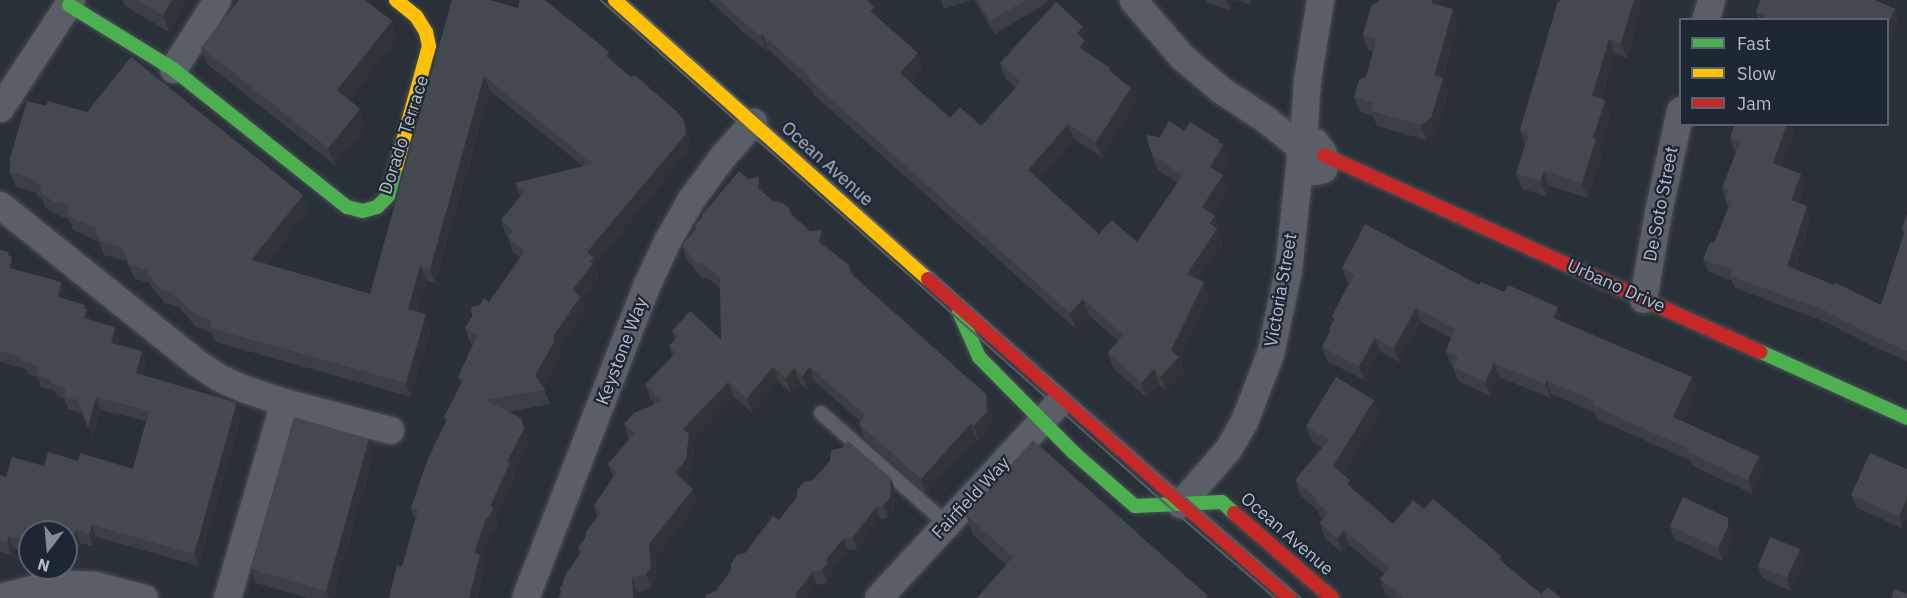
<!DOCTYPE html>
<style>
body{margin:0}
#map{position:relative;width:1907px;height:598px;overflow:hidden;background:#2a3038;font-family:"IBM Plex Sans",sans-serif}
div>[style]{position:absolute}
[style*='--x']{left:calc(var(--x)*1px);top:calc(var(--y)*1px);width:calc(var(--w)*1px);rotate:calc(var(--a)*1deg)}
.roads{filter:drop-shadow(0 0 2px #484c53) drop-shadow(0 0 2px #484c53)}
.lane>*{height:14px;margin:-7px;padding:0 7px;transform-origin:7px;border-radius:7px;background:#5a5e66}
.street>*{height:27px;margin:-13.5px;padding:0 13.5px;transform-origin:13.5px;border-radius:13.5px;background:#5a5e66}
.fast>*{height:14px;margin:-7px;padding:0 7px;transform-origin:7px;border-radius:7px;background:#4caf50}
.slow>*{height:14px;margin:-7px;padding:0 7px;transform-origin:7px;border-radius:7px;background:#ffc107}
.jam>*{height:14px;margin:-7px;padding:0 7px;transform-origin:7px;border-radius:7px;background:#c62828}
.tram>*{height:1.5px;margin:-0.75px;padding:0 0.75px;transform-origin:0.75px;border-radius:0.75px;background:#595d64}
.wall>*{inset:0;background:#3a3f45}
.shaded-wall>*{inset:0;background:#303338}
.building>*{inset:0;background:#444950}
span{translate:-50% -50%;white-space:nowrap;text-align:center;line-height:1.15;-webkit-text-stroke:4.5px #1d2633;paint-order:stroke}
.street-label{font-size:18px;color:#b4bcc9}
.legend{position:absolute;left:1679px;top:18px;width:210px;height:108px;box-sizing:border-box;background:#1d2633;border:2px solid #59626f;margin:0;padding:8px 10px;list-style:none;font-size:18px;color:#b4bcc9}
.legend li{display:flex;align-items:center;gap:12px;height:30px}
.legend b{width:30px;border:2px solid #59626f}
.north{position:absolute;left:18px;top:520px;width:60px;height:60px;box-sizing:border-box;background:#1d2633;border:2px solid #59626f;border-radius:50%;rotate:196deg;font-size:16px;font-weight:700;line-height:24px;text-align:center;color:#b4bcc9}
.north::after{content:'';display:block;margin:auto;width:21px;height:27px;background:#848b96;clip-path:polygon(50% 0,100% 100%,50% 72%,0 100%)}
</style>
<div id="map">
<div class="roads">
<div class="lane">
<i style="--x:821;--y:413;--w:168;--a:41.4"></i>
</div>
<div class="street">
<i style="--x:1133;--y:0;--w:75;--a:49.3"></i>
<i style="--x:1182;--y:57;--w:51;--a:40.2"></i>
<i style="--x:1221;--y:90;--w:51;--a:33.1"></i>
<i style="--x:1264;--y:118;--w:45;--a:38.7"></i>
<i style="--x:1705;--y:20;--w:21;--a:-73"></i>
<i style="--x:173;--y:69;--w:82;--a:-57.5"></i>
<i style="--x:0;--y:108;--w:129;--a:-56.7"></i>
<i style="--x:1303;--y:139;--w:12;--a:14"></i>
<i style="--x:1315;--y:142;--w:11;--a:52"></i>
<i style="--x:1322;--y:151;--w:10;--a:73"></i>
<i style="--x:1325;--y:161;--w:8;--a:104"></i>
<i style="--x:1323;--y:169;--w:8;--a:166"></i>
<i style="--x:1315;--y:171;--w:9;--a:-144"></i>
<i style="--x:1308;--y:166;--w:11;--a:-135"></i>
<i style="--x:1300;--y:158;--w:12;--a:-95"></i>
<i style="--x:1299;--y:146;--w:8;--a:-60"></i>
<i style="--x:1303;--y:139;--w:59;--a:-86.1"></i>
<i style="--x:1307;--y:80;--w:81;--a:-80.8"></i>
<i style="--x:0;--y:205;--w:253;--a:38.7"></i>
<i style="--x:197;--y:363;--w:27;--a:33"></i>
<i style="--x:220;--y:378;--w:27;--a:24"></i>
<i style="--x:245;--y:389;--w:41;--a:18.4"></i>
<i style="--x:284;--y:402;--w:110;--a:14.8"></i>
<i style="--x:1643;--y:299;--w:88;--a:-80.2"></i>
<i style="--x:1658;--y:212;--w:104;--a:-77.8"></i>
<i style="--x:1180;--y:504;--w:73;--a:-48.9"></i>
<i style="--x:1228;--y:449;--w:32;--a:-60"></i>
<i style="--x:1244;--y:421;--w:72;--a:-68.8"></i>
<i style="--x:1270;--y:354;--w:86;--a:-77.9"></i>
<i style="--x:1288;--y:270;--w:113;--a:-83.9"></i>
<i style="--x:0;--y:597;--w:44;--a:-14.3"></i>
<i style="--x:43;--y:586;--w:28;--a:-4"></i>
<i style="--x:71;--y:584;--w:24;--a:2"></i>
<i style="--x:95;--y:585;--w:51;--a:14.9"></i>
<i style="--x:227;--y:598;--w:204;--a:-73.8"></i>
<i style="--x:525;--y:598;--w:337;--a:-68.8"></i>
<i style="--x:647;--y:284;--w:47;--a:-65.1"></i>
<i style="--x:667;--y:241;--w:48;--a:-60.3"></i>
<i style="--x:691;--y:199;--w:52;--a:-53.6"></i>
<i style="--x:722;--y:157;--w:47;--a:-48.5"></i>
<i style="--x:878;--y:598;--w:263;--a:-47.3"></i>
</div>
<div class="fast">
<i style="--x:69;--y:5;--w:122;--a:31.6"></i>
<i style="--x:173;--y:69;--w:222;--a:38.4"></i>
<i style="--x:347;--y:207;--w:16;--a:14"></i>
<i style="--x:363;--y:211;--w:15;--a:-16"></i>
<i style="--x:377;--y:207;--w:16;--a:-45"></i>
<i style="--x:388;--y:196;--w:30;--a:-75"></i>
<i style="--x:959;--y:312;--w:49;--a:66"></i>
<i style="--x:979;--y:357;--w:134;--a:45.3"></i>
<i style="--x:1073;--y:452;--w:82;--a:41.1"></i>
<i style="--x:1135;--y:506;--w:87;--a:-2.6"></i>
<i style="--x:1222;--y:502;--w:16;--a:43"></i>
<i style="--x:1761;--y:352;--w:160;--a:24.3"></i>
</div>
<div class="slow">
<i style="--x:396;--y:0;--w:26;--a:39"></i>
<i style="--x:416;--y:16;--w:19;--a:58"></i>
<i style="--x:426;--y:32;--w:14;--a:78"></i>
<i style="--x:429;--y:46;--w:125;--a:105.3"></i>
<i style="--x:615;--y:0;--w:419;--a:41.7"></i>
</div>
<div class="jam">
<i style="--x:1324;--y:155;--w:479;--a:24.3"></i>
<i style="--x:928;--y:279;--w:482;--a:41.4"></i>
<i style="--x:1234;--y:513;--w:130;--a:40.9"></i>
</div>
</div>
<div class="tram">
<i style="--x:601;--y:0;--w:736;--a:41.75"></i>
<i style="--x:1150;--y:490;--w:165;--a:40.8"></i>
<i style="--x:627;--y:0;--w:716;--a:41.77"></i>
<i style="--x:1161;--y:477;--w:185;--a:40.8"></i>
</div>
<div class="wall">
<i style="clip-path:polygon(123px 0,188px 0,169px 32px,125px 6px)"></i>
<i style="clip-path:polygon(452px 0,609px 52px,613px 62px,684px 120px,689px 134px,691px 148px,596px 263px,599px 272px,597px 275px,598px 278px,581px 299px,586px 312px,559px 349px,560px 357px,543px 386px,550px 404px,508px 412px,527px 433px,529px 443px,514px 474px,515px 478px,496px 518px,498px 524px,496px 530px,491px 534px,482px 560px,485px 570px,402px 567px,415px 520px,411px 508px,446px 422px,444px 417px,461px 384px,458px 377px,473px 345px,470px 343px,465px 328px,480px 305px,489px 302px,521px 258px,513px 252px,508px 237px,506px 235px,501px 220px,520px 197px,515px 183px,583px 166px,490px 91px,435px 283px,426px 280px,417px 311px,431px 328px,411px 397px,216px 342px,212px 333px,195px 326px,179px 307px,165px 303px,152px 288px,150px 283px,135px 279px,126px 261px,104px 255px,99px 242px,73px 230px,69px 219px,59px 216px,45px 207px,42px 198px,38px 197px,36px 192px,16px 187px,10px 172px,303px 195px,309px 209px,265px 264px,370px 294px)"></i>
<i style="clip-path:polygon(709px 0,867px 0,879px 19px,918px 53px,923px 69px,911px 83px,950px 118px,981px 126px,1016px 88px,1005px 78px,1000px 63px,1083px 27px,1088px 42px,1086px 44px,1090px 55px,1112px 72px,1137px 103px,1102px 157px,1074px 139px,1038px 179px,1099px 234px,1137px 242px,1178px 183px,1158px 170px,1152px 155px,1160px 137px,1184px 131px,1219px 140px,1229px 160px,1220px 174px,1223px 175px,1228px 191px,1213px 214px,1215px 216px,1220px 231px,1219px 233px,1223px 244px,1199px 279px,1209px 297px,1180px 359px,1184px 372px,1166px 391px,1159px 385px,1147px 398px,1113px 368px,1108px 352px,1118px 341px,1089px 315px,1076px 329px,814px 95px,812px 90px,768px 49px,767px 51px,742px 31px)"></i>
<i style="clip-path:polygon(941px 0,971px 0,944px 9px)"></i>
<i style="clip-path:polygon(974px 0,1048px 0,1047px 3px,995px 34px)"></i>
<i style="clip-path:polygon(1206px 0,1233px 0,1230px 10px,1207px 3px)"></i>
<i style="clip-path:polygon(1235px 0,1251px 0,1250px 4px)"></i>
<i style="clip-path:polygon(1380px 0,1441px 0,1440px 6px,1458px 24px,1443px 79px,1448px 93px,1436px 133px,1426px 140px,1377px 126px,1373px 116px,1360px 112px,1354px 97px,1366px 77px,1373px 51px,1368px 50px,1363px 35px)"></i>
<i style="clip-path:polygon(1561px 0,1639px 0,1642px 8px,1627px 58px,1615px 54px,1601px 99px,1605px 100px,1610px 115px,1600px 149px,1602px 154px,1588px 198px,1549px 186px,1546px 196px,1522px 189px,1516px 174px,1525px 145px,1520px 130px)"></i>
<i style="clip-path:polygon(1895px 9px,1899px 22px,1887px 20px,1759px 20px,1756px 12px)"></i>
<i style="clip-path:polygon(398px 38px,349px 100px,366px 126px,335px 165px,207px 64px,201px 47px)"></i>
<i style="clip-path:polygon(1794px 132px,1781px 166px,1805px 186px,1799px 203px,1811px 219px,1795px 269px,1881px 305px,1904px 234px,1902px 229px,1907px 214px,1907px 361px,1868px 344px,1828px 323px,1735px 288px,1732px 281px,1708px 271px,1703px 259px,1715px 241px,1728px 208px,1722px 188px,1737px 151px,1734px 151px,1730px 138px)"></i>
<i style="clip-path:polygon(759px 177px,765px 192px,765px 194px,773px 201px,789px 208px,792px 215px,810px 231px,822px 230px,827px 245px,827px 248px,849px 265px,853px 275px,991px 409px,992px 427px,979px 441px,976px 438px,926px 494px,865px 439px,859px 424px,861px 422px,815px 382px,808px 390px,800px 383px,791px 393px,779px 382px,752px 413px,734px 397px,692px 441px,694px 449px,691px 474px,685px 482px,693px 489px,698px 504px,655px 559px,657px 581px,651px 588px,637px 592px,638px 598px,558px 598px,561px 593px,560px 589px,580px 554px,578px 548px,585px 538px,597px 516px,594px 506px,613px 477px,608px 464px,629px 439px,624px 424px,655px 404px,651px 400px,645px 385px,672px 356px,669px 346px,675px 339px,672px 331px,721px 339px,720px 288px,708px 278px,702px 278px,687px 260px,682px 245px,696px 229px,695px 226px,703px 217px,702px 215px,748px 179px)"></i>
<i style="clip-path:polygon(0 250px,16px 270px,61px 282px,66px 294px,65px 299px,85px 305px,91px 320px,119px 339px,118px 345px,142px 351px,146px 363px,143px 375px,241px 417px,199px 566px,96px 537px,93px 546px,80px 543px,79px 548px,66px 545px,66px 532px,30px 532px,30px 544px,27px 552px,13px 548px,11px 555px,0 552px,0 475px,6px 477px,44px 466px,78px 461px,133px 469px,146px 421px,101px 410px,93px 439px,82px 413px,68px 409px,64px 398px,57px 396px,54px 390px,41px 387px,38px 377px,28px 374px,26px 369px,0 362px)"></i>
<i style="clip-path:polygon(1342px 268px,1479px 285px,1558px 307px,1563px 322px,1697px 391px,1683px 421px,1764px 470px,1753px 494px,1693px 466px,1691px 461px,1597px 419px,1595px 413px,1551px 394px,1550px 398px,1499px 377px,1490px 396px,1458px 381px,1453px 367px,1454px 366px,1451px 365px,1446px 351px,1451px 338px,1421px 322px,1399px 362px,1380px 351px,1364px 380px,1327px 361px,1322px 347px,1330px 332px,1329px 329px,1334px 320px,1332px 316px,1349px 283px,1347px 282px)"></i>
<i style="clip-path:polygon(1374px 400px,1380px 415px,1343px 475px,1350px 480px,1353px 489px,1393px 524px,1424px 509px,1501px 556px,1504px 563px,1541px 594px,1561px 598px,1390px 598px,1386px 595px,1380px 579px,1385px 574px,1349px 545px,1342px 553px,1325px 538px,1320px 523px,1323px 519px,1320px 517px,1318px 510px,1300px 495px,1295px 480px,1322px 447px,1312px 441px,1306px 426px)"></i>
<i style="clip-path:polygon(374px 453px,333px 598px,307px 598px,256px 583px,251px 569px)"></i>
<i style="clip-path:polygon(1907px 469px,1903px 529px,1856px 507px,1851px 495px)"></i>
<i style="clip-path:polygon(895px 490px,894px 510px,888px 518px,880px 519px,857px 550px,848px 550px,831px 570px,831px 576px,827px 583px,817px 585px,807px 598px,705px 598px,717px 590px,745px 553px,779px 520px)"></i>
<i style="clip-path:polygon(966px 515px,1208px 596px,1006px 565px,973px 535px)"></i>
<i style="clip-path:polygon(1670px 526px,1733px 530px,1733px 539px,1723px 561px,1674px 539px)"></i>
<i style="clip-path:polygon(1800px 549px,1804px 561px,1791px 591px,1762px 578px,1758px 566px)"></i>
</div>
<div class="shaded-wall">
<i style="clip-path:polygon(172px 0,188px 0,169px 32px,163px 15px)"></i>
<i style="clip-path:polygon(1226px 0,1233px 0,1230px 10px)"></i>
<i style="clip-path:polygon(1432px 0,1441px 0,1436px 18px,1431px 3px)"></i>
<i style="clip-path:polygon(1631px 0,1639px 0,1642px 8px,1627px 58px,1621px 43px)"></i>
<i style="clip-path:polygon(874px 7px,880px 22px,870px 11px)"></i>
<i style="clip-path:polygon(1453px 9px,1458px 24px,1443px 79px,1448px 93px,1436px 133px,1426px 140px,1421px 125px)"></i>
<i style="clip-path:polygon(1895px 9px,1899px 22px,1887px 48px,1887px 25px)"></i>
<i style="clip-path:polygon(392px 21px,398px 38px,343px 107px,337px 90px)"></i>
<i style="clip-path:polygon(1083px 27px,1088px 42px,1086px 44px,1090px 56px,1079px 47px,1077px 33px)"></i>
<i style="clip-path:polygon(762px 34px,768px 49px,767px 51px,761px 36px)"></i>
<i style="clip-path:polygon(1609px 39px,1615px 54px,1598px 111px,1592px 96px)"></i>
<i style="clip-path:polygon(609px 52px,614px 67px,606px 56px)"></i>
<i style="clip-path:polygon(918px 53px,923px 69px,906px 88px,900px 73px)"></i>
<i style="clip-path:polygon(484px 76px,490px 91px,435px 283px,430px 269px)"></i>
<i style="clip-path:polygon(1131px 88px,1137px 103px,1102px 157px,1096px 142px)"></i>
<i style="clip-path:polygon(1605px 100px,1610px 115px,1600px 149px,1602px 154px,1588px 198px,1582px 183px,1593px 138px)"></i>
<i style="clip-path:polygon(360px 109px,366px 126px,335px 165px,328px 148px)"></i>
<i style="clip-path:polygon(684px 120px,689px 134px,691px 148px,596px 263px,599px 272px,597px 275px,598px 278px,581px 299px,586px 312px,559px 349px,560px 357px,541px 390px,535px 375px,554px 335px,587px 252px)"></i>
<i style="clip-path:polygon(1068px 124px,1074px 139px,1033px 185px,1028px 170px)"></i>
<i style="clip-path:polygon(1787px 124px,1791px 124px,1794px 132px,1777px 176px,1773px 163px)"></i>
<i style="clip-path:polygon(1219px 140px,1222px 147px,1223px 145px,1229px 160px,1215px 182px,1210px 167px)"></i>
<i style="clip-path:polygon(1544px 171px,1549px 186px,1546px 196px,1541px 181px)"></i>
<i style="clip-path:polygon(1801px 174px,1805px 186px,1796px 213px,1791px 200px)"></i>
<i style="clip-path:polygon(1223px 175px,1228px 191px,1208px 222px,1202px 207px)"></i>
<i style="clip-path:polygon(759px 177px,765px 192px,763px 203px,758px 188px)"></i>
<i style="clip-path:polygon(303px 195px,309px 209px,256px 274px,251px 260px)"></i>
<i style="clip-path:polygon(1807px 206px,1811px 219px,1792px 279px,1787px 266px)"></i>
<i style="clip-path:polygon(1215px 216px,1220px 231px,1219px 233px,1223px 244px,1192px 289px,1187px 274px,1210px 223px)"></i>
<i style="clip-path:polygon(822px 230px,827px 245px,825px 257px,819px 242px)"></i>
<i style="clip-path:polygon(9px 252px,16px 270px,13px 281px,9px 268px,8px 256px)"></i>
<i style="clip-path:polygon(420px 266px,426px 280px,413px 323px,408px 309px)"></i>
<i style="clip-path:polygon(61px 282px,66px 294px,62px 309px,58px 297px)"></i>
<i style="clip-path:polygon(1204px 282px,1209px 297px,1180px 359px,1184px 372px,1166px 391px,1161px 376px,1171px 350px)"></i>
<i style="clip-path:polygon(1083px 299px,1089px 315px,1076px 329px,1070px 313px)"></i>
<i style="clip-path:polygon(85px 305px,92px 321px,84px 318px,84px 308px)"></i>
<i style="clip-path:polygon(1558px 307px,1563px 321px,1558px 332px,1553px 318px)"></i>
<i style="clip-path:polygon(1416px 308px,1421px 322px,1399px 362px,1394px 348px)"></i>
<i style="clip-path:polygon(426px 314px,431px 328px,411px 397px,406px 383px)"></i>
<i style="clip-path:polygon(115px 327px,119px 339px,115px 355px,111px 343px)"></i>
<i style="clip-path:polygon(1375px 338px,1380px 351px,1364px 380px,1359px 366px)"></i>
<i style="clip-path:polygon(142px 351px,146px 363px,140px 386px,136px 373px)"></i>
<i style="clip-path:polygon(1494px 363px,1499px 377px,1490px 396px,1485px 382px)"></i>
<i style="clip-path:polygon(773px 367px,779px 382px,752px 413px,747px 398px)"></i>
<i style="clip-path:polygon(810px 367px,815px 382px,808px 390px,802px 376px)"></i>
<i style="clip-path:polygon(794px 368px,800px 383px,791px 393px,786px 378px)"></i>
<i style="clip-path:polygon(1154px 369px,1159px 385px,1147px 398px,1141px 383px)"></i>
<i style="clip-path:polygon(1692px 377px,1697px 391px,1678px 431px,1673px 417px)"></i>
<i style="clip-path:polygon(1546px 380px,1551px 394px,1550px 398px,1545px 384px)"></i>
<i style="clip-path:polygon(728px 382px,734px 397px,692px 441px,694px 449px,691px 474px,680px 488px,675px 473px,683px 429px)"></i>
<i style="clip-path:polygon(986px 394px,991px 409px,992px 427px,979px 441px,974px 426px)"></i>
<i style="clip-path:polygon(96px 397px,101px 410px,93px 439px,88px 427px)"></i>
<i style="clip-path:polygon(1374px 400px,1380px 415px,1339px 482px,1333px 466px)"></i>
<i style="clip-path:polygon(236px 405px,241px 417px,199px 566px,194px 554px)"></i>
<i style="clip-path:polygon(521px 418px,527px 433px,529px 443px,514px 474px,515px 478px,496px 518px,498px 524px,496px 530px,491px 534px,482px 560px,485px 570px,478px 598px,469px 598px,474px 553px,491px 504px,507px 462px)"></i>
<i style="clip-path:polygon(971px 423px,976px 438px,926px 494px,921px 479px)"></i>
<i style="clip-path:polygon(369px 439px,374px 453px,333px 598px,329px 598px,326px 591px)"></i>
<i style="clip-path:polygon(1759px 456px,1764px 470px,1753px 494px,1748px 480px)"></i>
<i style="clip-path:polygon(891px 478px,895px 490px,894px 510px,888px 518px,883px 505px)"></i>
<i style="clip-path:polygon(1350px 480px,1355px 496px,1347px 484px)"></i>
<i style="clip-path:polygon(693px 489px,698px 504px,655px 559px,657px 581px,651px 588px,646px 574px,649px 544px)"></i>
<i style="clip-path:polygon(1907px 498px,1907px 520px,1903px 529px,1899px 516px)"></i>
<i style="clip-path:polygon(876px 507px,880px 519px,857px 550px,853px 537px)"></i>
<i style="clip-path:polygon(1728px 518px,1733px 530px,1733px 539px,1723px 561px,1718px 548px)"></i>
<i style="clip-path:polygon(92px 525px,96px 537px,93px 546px,89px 534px)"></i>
<i style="clip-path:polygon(76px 530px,80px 543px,79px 548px,74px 536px)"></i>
<i style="clip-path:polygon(1344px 530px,1349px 545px,1342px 553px,1337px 538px)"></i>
<i style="clip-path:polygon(25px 532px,29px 544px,27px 552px,23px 540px)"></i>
<i style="clip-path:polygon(9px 536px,13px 548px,11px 555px,7px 543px)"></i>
<i style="clip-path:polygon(844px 538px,848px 550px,831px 570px,831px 576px,827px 583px,822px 570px,827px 558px)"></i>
<i style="clip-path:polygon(1800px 549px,1804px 561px,1791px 591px,1787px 578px)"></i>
<i style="clip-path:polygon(812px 572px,817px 585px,807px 598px,796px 598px,796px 594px)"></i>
<i style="clip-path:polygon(632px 577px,637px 592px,638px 598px,633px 598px)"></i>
</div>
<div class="building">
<i style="clip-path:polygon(137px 0,172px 0,163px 15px)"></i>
<i style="clip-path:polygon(239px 0,365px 0,392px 21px,337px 90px,360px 109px,328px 148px,201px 47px)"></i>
<i style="clip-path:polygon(452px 0,490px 0,518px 8px,520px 0,545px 0,609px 52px,606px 56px,631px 77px,636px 76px,676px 111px,684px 120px,686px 134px,587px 252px,594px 258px,590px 261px,593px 264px,573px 289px,580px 297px,554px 335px,554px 342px,535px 375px,545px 390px,485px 400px,521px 418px,524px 429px,507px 462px,510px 463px,491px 504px,493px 509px,490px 516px,486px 519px,474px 553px,480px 555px,469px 598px,389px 598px,397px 565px,402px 567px,418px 510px,411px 508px,427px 461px,447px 419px,444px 417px,463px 380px,458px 377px,477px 336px,465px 328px,472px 317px,471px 307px,480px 305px,484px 298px,489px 302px,525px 251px,508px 237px,513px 230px,501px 220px,525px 191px,515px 183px,593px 164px,484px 76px,430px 269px,420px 266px,408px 309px,426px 314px,406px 383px,210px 328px,212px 321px,190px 311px,173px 293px,160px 289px,147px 274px,148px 270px,130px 265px,121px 247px,99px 241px,95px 228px,68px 216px,67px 205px,54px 202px,40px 192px,41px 185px,32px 182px,33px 179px,10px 172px,10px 158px,27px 101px,46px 106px,48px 101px,87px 112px,131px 57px,303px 195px,251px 260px,370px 294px)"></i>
<i style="clip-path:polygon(719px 0,867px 0,874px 7px,870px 11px,918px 53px,900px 73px,950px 118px,960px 107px,981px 126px,1021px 82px,1000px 63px,1056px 2px,1083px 27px,1077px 33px,1085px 41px,1079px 47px,1110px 68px,1109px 70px,1131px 88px,1096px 142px,1068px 124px,1028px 170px,1099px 234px,1112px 220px,1137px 242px,1183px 175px,1152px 155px,1146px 135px,1160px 137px,1169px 121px,1184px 131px,1190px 122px,1219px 140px,1218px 142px,1223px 145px,1210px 167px,1223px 175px,1202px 207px,1215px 216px,1210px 223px,1217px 229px,1187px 274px,1204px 282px,1171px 350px,1179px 357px,1161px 376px,1154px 369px,1141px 383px,1108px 352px,1124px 335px,1083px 299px,1070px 313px,809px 79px,810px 77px,762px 34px,761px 36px,736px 16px)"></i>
<i style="clip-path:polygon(977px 0,1026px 0,990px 21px)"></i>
<i style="clip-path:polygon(1380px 0,1432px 0,1431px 3px,1453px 9px,1434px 75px,1443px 78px,1431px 118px,1421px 125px,1371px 111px,1374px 103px,1354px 97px,1359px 80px,1366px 77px,1377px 39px,1363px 35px,1371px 6px)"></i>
<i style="clip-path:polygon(1561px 0,1634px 0,1621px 43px,1609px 39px,1592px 96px,1605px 100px,1593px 138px,1596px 139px,1582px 183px,1544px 171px,1541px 181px,1516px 174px,1529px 133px,1520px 130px,1558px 1px,1560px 2px)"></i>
<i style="clip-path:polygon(1760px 0,1875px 0,1895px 9px,1887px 25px,1887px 20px,1835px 20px,1833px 19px,1833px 20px,1763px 20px,1765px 15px,1756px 12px)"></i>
<i style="clip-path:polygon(1735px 124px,1787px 124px,1773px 163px,1801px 174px,1791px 200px,1807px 206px,1787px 266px,1834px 285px,1836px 283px,1881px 305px,1905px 230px,1902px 229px,1907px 214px,1907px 351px,1863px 331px,1824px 310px,1730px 276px,1732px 270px,1703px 259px,1709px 244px,1715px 241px,1731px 201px,1725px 199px,1728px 190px,1722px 188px,1740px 142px,1730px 138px)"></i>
<i style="clip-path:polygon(739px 171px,748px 179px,759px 177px,758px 188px,773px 201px,783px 203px,789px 208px,789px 213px,810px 231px,822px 230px,819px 242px,849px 265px,850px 273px,986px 394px,987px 412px,974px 426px,971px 423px,921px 479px,859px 424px,866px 416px,810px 367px,802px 376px,794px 368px,786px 378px,773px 367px,747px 398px,728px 382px,683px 429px,689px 434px,686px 459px,675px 473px,693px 489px,649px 544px,651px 566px,646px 574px,632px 577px,633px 598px,558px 598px,562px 591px,560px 589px,567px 572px,582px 551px,578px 548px,585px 538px,586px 532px,601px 512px,594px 506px,617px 472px,608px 464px,635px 433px,624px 424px,634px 413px,662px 401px,645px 385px,676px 353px,669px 346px,678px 336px,672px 331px,690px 311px,721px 339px,720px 278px,702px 263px,696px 263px,682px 245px,697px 228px,695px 226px,703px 216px,702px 215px)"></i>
<i style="clip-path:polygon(1365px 224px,1479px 285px,1481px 282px,1504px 292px,1508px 285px,1558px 307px,1553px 318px,1692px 377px,1673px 417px,1759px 456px,1748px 480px,1688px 452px,1689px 449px,1592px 405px,1594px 401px,1546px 380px,1545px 384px,1494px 363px,1485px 382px,1453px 367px,1458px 357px,1446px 351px,1455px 329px,1416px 308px,1394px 348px,1375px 338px,1359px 366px,1322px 347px,1331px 330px,1329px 329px,1335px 318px,1332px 316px,1354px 275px,1342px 268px)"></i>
<i style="clip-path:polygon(0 250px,9px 252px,8px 256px,12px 257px,9px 268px,61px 282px,58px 297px,85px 305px,84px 308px,87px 309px,84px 318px,115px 327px,111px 343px,142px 351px,136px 373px,234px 402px,236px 405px,194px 554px,92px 525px,89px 534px,76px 530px,74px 536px,66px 534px,66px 532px,55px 532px,43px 530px,42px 532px,30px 532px,30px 533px,25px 532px,23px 540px,9px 536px,7px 543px,0 541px,0 475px,6px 477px,12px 457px,44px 466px,48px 452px,78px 461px,80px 453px,133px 469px,149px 411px,96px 397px,88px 427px,78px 400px,64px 397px,66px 388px,52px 384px,49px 378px,37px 375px,39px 366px,23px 362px,21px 357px,0 351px)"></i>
<i style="clip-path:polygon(1336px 377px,1374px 400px,1333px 466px,1350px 480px,1347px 484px,1393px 524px,1413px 500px,1424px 509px,1433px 499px,1501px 556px,1499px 559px,1541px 594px,1548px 587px,1561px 598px,1404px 598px,1380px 579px,1390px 568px,1344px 530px,1337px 538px,1320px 523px,1328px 513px,1315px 501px,1317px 499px,1295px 480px,1329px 440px,1306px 426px)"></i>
<i style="clip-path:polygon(294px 417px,369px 439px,326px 591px,251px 569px)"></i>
<i style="clip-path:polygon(1033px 440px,1208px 596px,1206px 598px,977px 598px,1013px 557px,966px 515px)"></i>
<i style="clip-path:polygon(848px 441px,891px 478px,890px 498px,883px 505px,876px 507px,853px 537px,844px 538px,827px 558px,827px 564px,822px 570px,812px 572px,796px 594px,796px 598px,705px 598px,706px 595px,717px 590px,731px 570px,731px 564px,737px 555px,745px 553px,773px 516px,779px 520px,797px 497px,797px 490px,804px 482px,813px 480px,830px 461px,831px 450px,842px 448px)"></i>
<i style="clip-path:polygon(1870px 453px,1907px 469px,1907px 498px,1899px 516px,1851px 495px)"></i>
<i style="clip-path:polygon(1683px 497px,1728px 518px,1728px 527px,1718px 548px,1670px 526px)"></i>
<i style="clip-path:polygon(1770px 537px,1800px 549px,1787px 578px,1758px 566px)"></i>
<i style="clip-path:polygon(1895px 589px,1906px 594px,1907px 592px,1907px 598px,1891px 598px)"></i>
</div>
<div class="street-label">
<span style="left:404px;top:135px;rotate:-72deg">Dorado Terrace</span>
<span style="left:827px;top:164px;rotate:42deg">Ocean Avenue</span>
<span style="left:1661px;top:204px;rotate:-79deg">De Soto Street</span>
<span style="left:1616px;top:286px;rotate:24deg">Urbano Drive</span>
<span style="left:1281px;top:290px;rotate:-80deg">Victoria Street</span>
<span style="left:622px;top:351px;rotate:-69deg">Keystone Way</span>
<span style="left:971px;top:498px;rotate:-47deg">Fairfield Way</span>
<span style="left:1287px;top:534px;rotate:41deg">Ocean Avenue</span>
</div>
<ul class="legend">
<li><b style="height:8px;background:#4caf50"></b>Fast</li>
<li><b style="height:8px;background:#ffc107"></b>Slow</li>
<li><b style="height:8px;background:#c62828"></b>Jam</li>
</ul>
<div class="north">N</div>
</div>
